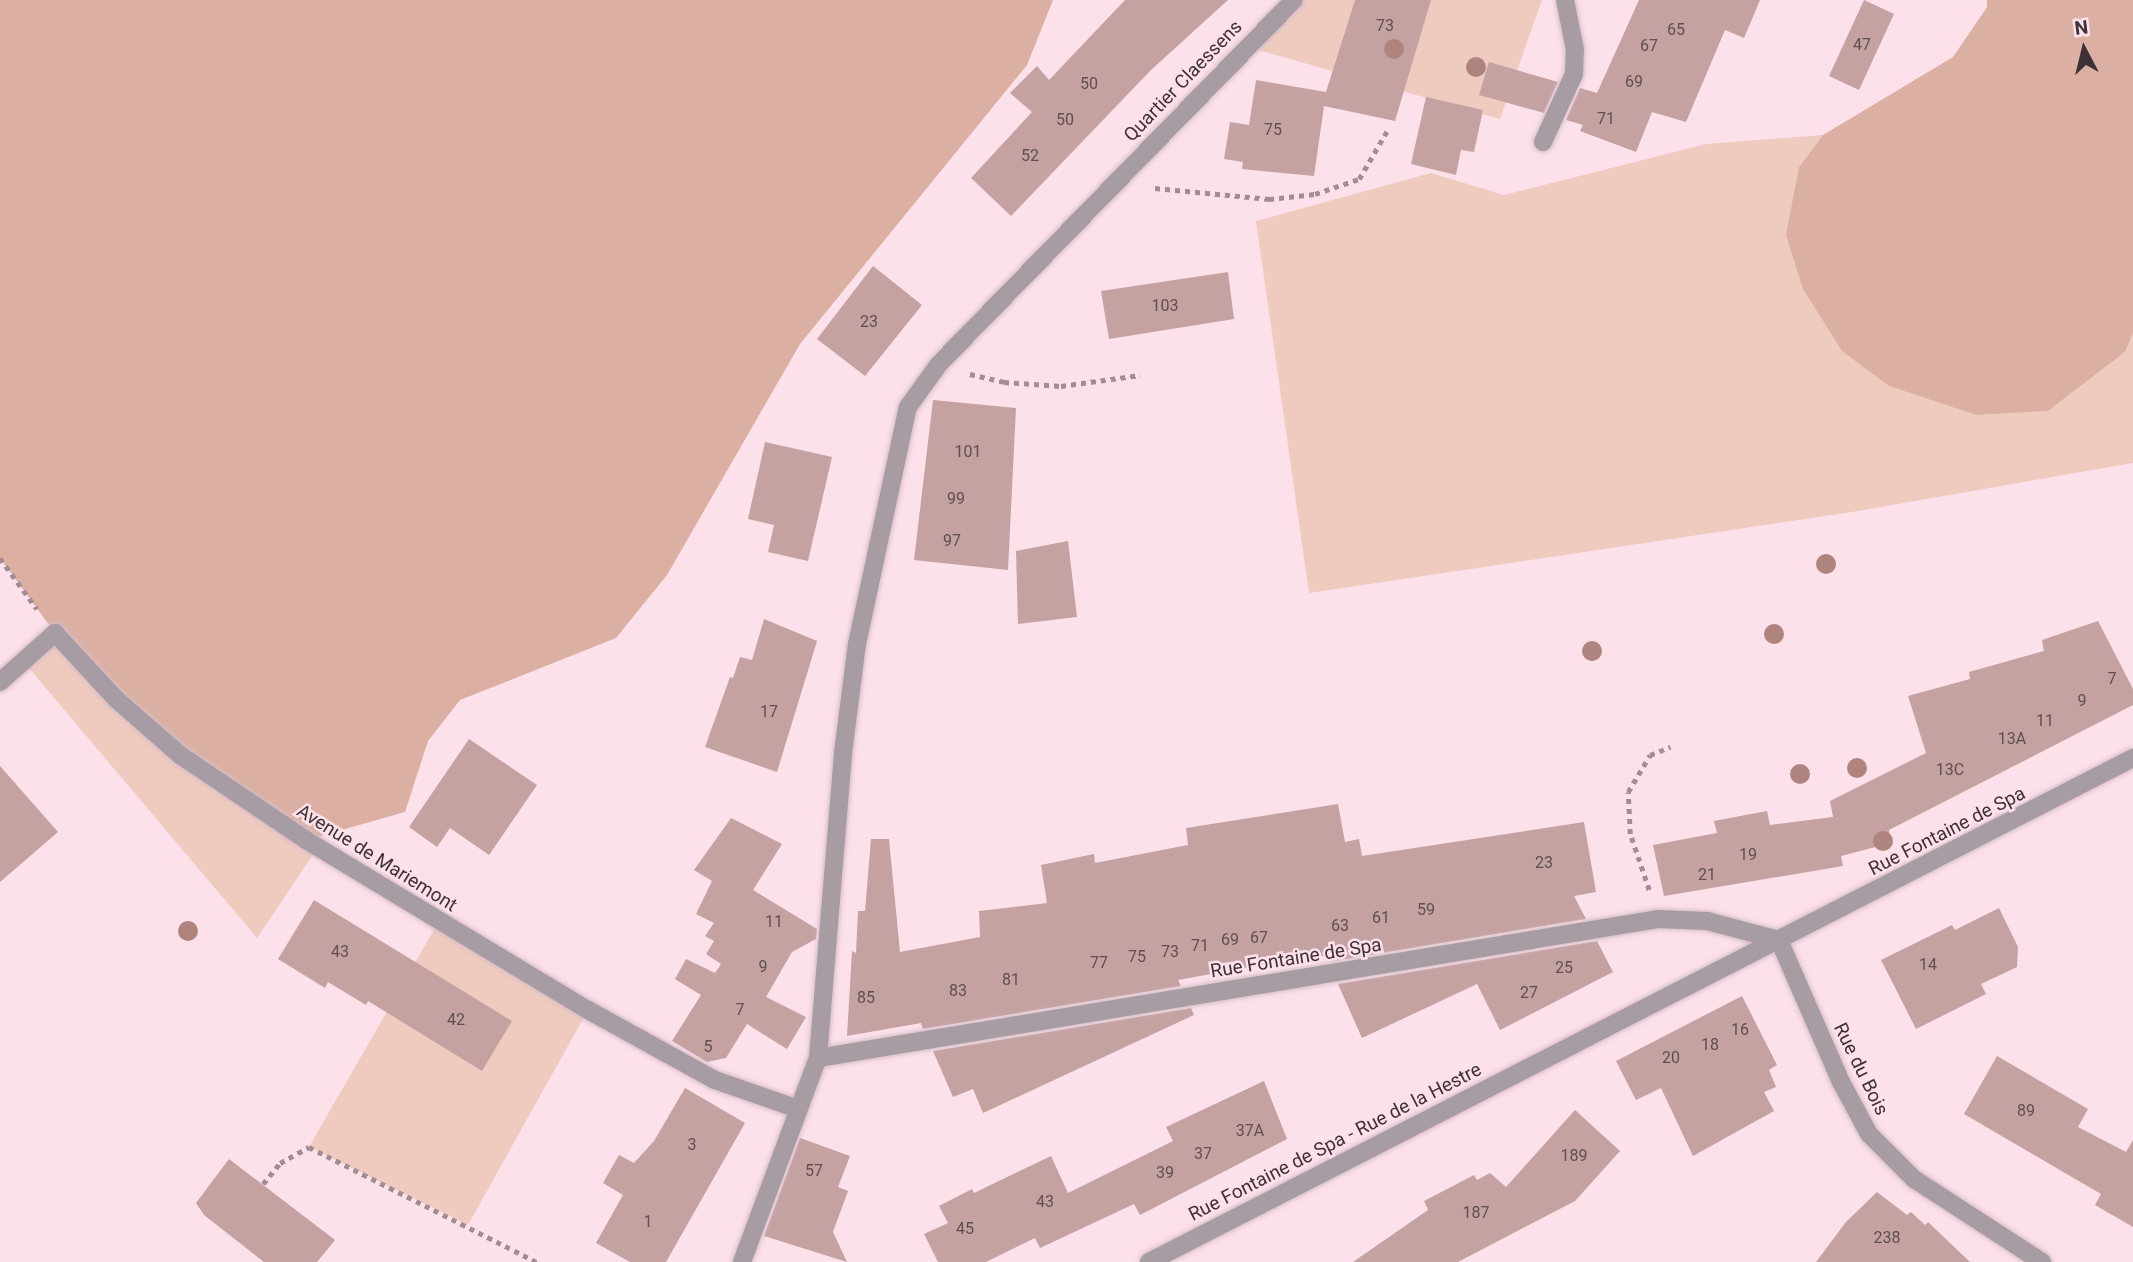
<!DOCTYPE html>
<style>
body{margin:0}
#map{position:relative;width:2133px;height:1262px;overflow:hidden;background:#fce0ea;font-family:Roboto,sans-serif}
div>[style]{position:absolute}
[style*='--x']{left:calc(var(--x)*1px);top:calc(var(--y)*1px);width:calc(var(--w)*1px);rotate:calc(var(--a)*1deg)}
.green>*{inset:0;background:#efcbbf}
.forest>*{inset:0;background:#dbb0a2}
.building>*{inset:0;background:#c4a2a2}
.path>*{height:4.5px;margin-top:-2.25px;transform-origin:0;background:repeating-linear-gradient(90deg,#a28d95 0 5px,transparent 0 10px)}
.roads{filter:drop-shadow(0 0 2px #d6bdc6) drop-shadow(0 0 2px #d6bdc6)}
.service>*{height:18px;margin:-9px;padding:0 9px;transform-origin:9px;border-radius:9px;background:#a79ba4}
.minor>*{height:18px;margin:-9px;padding:0 9px;transform-origin:9px;border-radius:9px;background:#a79ba4}
.tertiary>*{height:18px;margin:-9px;padding:0 9px;transform-origin:9px;border-radius:9px;background:#a79ba4}
.trees>*{width:20px;height:20px;margin:-10px;border-radius:50%;background:#af847e}
span{translate:-50% -50%;white-space:nowrap;text-align:center;line-height:1.15;-webkit-text-stroke:5px #fce0ea;paint-order:stroke}
.number-label{font-size:16px;color:#604e52}
.number-label span{-webkit-text-stroke-width:0}
.street-label{font-size:19px;color:#3f3237}
.north{position:absolute;left:2049px;top:14px;width:70px;height:70px;-webkit-text-stroke:5px #fce0ea;paint-order:stroke;rotate:353deg;font-size:19px;font-weight:700;line-height:28px;text-align:center;color:#3f3237}
.north::after{content:'';display:block;margin:auto;width:24px;height:32px;background:#3f3237;clip-path:polygon(50% 0,100% 100%,50% 72%,0 100%)}
</style>
<div id="map">
<div class="green">
<i style="clip-path:polygon(1294px 0,1542px 0,1500px 119px,1245px 46px)"></i>
<i style="clip-path:polygon(1823px 135px,1799px 167px,1889px 386px,1976px 415px,2048px 411px,2125px 352px,2133px 333px,2133px 463px,1852px 512px,1309px 593px,1256px 221px,1431px 173px,1504px 195px,1706px 144px)"></i>
<i style="clip-path:polygon(55px 633px,318px 847px,257px 938px,23px 661px)"></i>
<i style="clip-path:polygon(439px 921px,588px 1010px,468px 1225px,309px 1147px)"></i>
</div>
<div class="forest">
<i style="clip-path:polygon(0 0,1053px 0,1027px 65px,800px 344px,667px 575px,616px 638px,460px 700px,428px 741px,405px 812px,306px 840px,180px 755px,55px 633px,0 558px)"></i>
<i style="clip-path:polygon(1987px 0,2133px 0,2133px 333px,2125px 352px,2048px 411px,1976px 415px,1889px 386px,1842px 351px,1803px 289px,1786px 235px,1799px 167px,1823px 135px,1953px 57px,1987px 7px)"></i>
</div>
<div class="building">
<i style="clip-path:polygon(1125px 0,1228px 0,1151px 70px,1011px 216px,971px 178px,1032px 112px,1010px 93px,1037px 66px,1049px 80px)"></i>
<i style="clip-path:polygon(1355px 0,1431px 0,1395px 121px,1324px 106px,1314px 176px,1242px 169px,1243px 162px,1224px 159px,1230px 122px,1249px 125px,1256px 80px,1326px 92px)"></i>
<i style="clip-path:polygon(1639px 0,1760px 0,1744px 38px,1725px 30px,1686px 122px,1652px 112px,1636px 152px,1580px 131px,1583px 125px,1566px 120px,1580px 88px,1597px 93px)"></i>
<i style="clip-path:polygon(1864px 0,1894px 14px,1859px 90px,1829px 76px)"></i>
<i style="clip-path:polygon(1489px 62px,1558px 82px,1544px 113px,1479px 95px)"></i>
<i style="clip-path:polygon(1426px 97px,1483px 110px,1474px 152px,1461px 150px,1456px 175px,1411px 164px)"></i>
<i style="clip-path:polygon(873px 266px,922px 305px,865px 376px,817px 339px)"></i>
<i style="clip-path:polygon(1228px 272px,1234px 319px,1109px 339px,1101px 291px)"></i>
<i style="clip-path:polygon(933px 400px,1016px 408px,1008px 570px,914px 560px)"></i>
<i style="clip-path:polygon(765px 442px,832px 457px,808px 561px,768px 552px,774px 525px,748px 519px)"></i>
<i style="clip-path:polygon(1068px 541px,1077px 617px,1018px 624px,1016px 551px)"></i>
<i style="clip-path:polygon(764px 619px,817px 641px,777px 772px,705px 747px,730px 677px,733px 678px,740px 657px,752px 660px)"></i>
<i style="clip-path:polygon(2098px 621px,2133px 689px,2133px 705px,1889px 830px,1891px 843px,1841px 856px,1843px 866px,1664px 896px,1653px 845px,1717px 833px,1714px 821px,1767px 811px,1770px 825px,1833px 817px,1830px 801px,1926px 753px,1908px 696px,1970px 679px,1969px 672px,2044px 651px,2042px 640px)"></i>
<i style="clip-path:polygon(469px 739px,537px 785px,489px 855px,450px 828px,437px 847px,409px 827px)"></i>
<i style="clip-path:polygon(0 766px,58px 832px,0 882px)"></i>
<i style="clip-path:polygon(1338px 804px,1345px 842px,1359px 839px,1362px 856px,1584px 822px,1596px 892px,1574px 896px,1586px 919px,1328px 962px,1325px 956px,1278px 962px,1178px 980px,1181px 986px,923px 1029px,921px 1023px,847px 1036px,852px 951px,856px 953px,858px 911px,865px 911px,871px 839px,889px 839px,900px 952px,980px 937px,979px 911px,1047px 903px,1041px 865px,1094px 854px,1095px 863px,1188px 845px,1186px 828px)"></i>
<i style="clip-path:polygon(731px 818px,782px 844px,753px 890px,817px 929px,816px 939px,792px 952px,766px 997px,806px 1017px,787px 1049px,747px 1024px,726px 1058px,707px 1062px,672px 1041px,701px 995px,675px 979px,686px 959px,715px 973px,721px 964px,706px 954px,714px 941px,705px 936px,714px 923px,696px 914px,712px 881px,694px 870px)"></i>
<i style="clip-path:polygon(314px 900px,512px 1021px,482px 1071px,368px 1001px,366px 1005px,328px 982px,325px 988px,278px 959px)"></i>
<i style="clip-path:polygon(1999px 908px,2018px 947px,2017px 967px,1981px 984px,1986px 994px,1916px 1029px,1881px 960px,1952px 925px,1955px 930px)"></i>
<i style="clip-path:polygon(1597px 941px,1613px 972px,1500px 1030px,1477px 984px,1362px 1038px,1338px 984px)"></i>
<i style="clip-path:polygon(1742px 996px,1777px 1065px,1769px 1070px,1776px 1087px,1764px 1092px,1774px 1111px,1693px 1156px,1661px 1088px,1636px 1100px,1616px 1061px)"></i>
<i style="clip-path:polygon(1191px 1008px,1194px 1015px,983px 1113px,973px 1089px,953px 1097px,933px 1051px)"></i>
<i style="clip-path:polygon(1997px 1056px,2088px 1109px,2078px 1127px,2126px 1152px,2133px 1140px,2133px 1227px,2095px 1205px,2101px 1194px,1964px 1114px)"></i>
<i style="clip-path:polygon(1264px 1081px,1287px 1139px,1140px 1215px,1134px 1204px,1040px 1248px,1035px 1238px,986px 1262px,938px 1262px,924px 1234px,948px 1223px,939px 1206px,972px 1189px,974px 1193px,1051px 1156px,1068px 1193px,1173px 1141px,1166px 1127px)"></i>
<i style="clip-path:polygon(685px 1088px,745px 1123px,666px 1262px,630px 1262px,596px 1243px,623px 1195px,603px 1183px,619px 1155px,634px 1163px,654px 1141px)"></i>
<i style="clip-path:polygon(1575px 1110px,1620px 1151px,1575px 1201px,1458px 1262px,1353px 1262px,1428px 1210px,1424px 1201px,1474px 1175px,1477px 1180px,1490px 1173px,1506px 1187px)"></i>
<i style="clip-path:polygon(800px 1138px,850px 1156px,838px 1187px,848px 1191px,833px 1232px,847px 1262px,764px 1236px)"></i>
<i style="clip-path:polygon(229px 1159px,335px 1240px,317px 1262px,264px 1262px,204px 1215px,196px 1203px)"></i>
<i style="clip-path:polygon(1877px 1192px,1907px 1215px,1911px 1212px,1925px 1225px,1928px 1222px,1970px 1262px,1816px 1262px,1846px 1222px)"></i>
</div>
<div class="path">
<i style="--x:1155;--y:188;--w:115;--a:5.5"></i>
<i style="--x:1269;--y:199;--w:46;--a:-6.2"></i>
<i style="--x:1315;--y:194;--w:46;--a:-18.8"></i>
<i style="--x:1359;--y:179;--w:56;--a:-59.7"></i>
<i style="--x:970;--y:374;--w:35;--a:13"></i>
<i style="--x:1004;--y:382;--w:57;--a:4"></i>
<i style="--x:1061;--y:386;--w:80;--a:-7.9"></i>
<i style="--x:0;--y:558;--w:63;--a:54"></i>
<i style="--x:1649;--y:890;--w:59;--a:-108.7"></i>
<i style="--x:1630;--y:834;--w:42;--a:-92.7"></i>
<i style="--x:1628;--y:792;--w:43;--a:-59.3"></i>
<i style="--x:1650;--y:755;--w:22;--a:-22"></i>
<i style="--x:263;--y:1184;--w:27;--a:-51"></i>
<i style="--x:280;--y:1163;--w:33;--a:-29"></i>
<i style="--x:309;--y:1147;--w:255;--a:26.8"></i>
</div>
<div class="roads">
<div class="service">
<i style="--x:1543;--y:142;--w:75;--a:-65.5"></i>
<i style="--x:1574;--y:74;--w:24;--a:-88"></i>
<i style="--x:1575;--y:50;--w:51;--a:-101.3"></i>
<i style="--x:306;--y:840;--w:329;--a:31.1"></i>
<i style="--x:588;--y:1010;--w:145;--a:28.9"></i>
<i style="--x:715;--y:1080;--w:85;--a:19.3"></i>
</div>
<div class="minor">
<i style="--x:0;--y:682;--w:74;--a:-41.7"></i>
<i style="--x:55;--y:633;--w:91;--a:47.2"></i>
<i style="--x:117;--y:700;--w:84;--a:41.1"></i>
<i style="--x:180;--y:755;--w:152;--a:34"></i>
<i style="--x:818;--y:1058;--w:851;--a:-9.4"></i>
<i style="--x:1658;--y:919;--w:49;--a:2.3"></i>
<i style="--x:1707;--y:921;--w:74;--a:14.8"></i>
<i style="--x:1779;--y:940;--w:155;--a:66.4"></i>
<i style="--x:1841;--y:1082;--w:59;--a:61.7"></i>
<i style="--x:1869;--y:1134;--w:64;--a:45"></i>
<i style="--x:1914;--y:1179;--w:153;--a:33"></i>
<i style="--x:742;--y:1262;--w:218;--a:-69.6"></i>
<i style="--x:818;--y:1058;--w:306;--a:-85.3"></i>
<i style="--x:843;--y:753;--w:110;--a:-82.7"></i>
<i style="--x:857;--y:644;--w:242;--a:-77.9"></i>
<i style="--x:908;--y:407;--w:53;--a:-54.2"></i>
<i style="--x:939;--y:364;--w:508;--a:-45.72"></i>
</div>
<div class="tertiary">
<i style="--x:1149;--y:1262;--w:1106;--a:-27.12"></i>
</div>
</div>
<div class="trees">
<i style="left:1394px;top:49px"></i>
<i style="left:1476px;top:67px"></i>
<i style="left:1826px;top:564px"></i>
<i style="left:1774px;top:634px"></i>
<i style="left:1592px;top:651px"></i>
<i style="left:1857px;top:768px"></i>
<i style="left:1800px;top:774px"></i>
<i style="left:1883px;top:841px"></i>
<i style="left:188px;top:931px"></i>
</div>
<div class="number-label">
<span style="left:1385px;top:26px">73</span>
<span style="left:1676px;top:30px">65</span>
<span style="left:1862px;top:45px">47</span>
<span style="left:1649px;top:46px">67</span>
<span style="left:1634px;top:82px">69</span>
<span style="left:1089px;top:84px">50</span>
<span style="left:1606px;top:119px">71</span>
<span style="left:1065px;top:120px">50</span>
<span style="left:1273px;top:130px">75</span>
<span style="left:1030px;top:156px">52</span>
<span style="left:1165px;top:306px">103</span>
<span style="left:869px;top:322px">23</span>
<span style="left:968px;top:452px">101</span>
<span style="left:956px;top:499px">99</span>
<span style="left:952px;top:541px">97</span>
<span style="left:2112px;top:679px">7</span>
<span style="left:2082px;top:701px">9</span>
<span style="left:769px;top:712px">17</span>
<span style="left:2045px;top:721px">11</span>
<span style="left:2012px;top:739px">13A</span>
<span style="left:1950px;top:770px">13C</span>
<span style="left:1748px;top:855px">19</span>
<span style="left:1544px;top:863px">23</span>
<span style="left:1707px;top:875px">21</span>
<span style="left:1426px;top:910px">59</span>
<span style="left:1381px;top:918px">61</span>
<span style="left:774px;top:922px">11</span>
<span style="left:1340px;top:926px">63</span>
<span style="left:1259px;top:938px">67</span>
<span style="left:1230px;top:940px">69</span>
<span style="left:1200px;top:946px">71</span>
<span style="left:340px;top:952px">43</span>
<span style="left:1170px;top:952px">73</span>
<span style="left:1137px;top:957px">75</span>
<span style="left:1099px;top:963px">77</span>
<span style="left:1928px;top:965px">14</span>
<span style="left:763px;top:967px">9</span>
<span style="left:1564px;top:968px">25</span>
<span style="left:1011px;top:980px">81</span>
<span style="left:958px;top:991px">83</span>
<span style="left:1529px;top:993px">27</span>
<span style="left:866px;top:998px">85</span>
<span style="left:740px;top:1010px">7</span>
<span style="left:456px;top:1020px">42</span>
<span style="left:1740px;top:1030px">16</span>
<span style="left:1710px;top:1045px">18</span>
<span style="left:708px;top:1047px">5</span>
<span style="left:1671px;top:1058px">20</span>
<span style="left:2026px;top:1111px">89</span>
<span style="left:1250px;top:1131px">37A</span>
<span style="left:692px;top:1145px">3</span>
<span style="left:1203px;top:1154px">37</span>
<span style="left:1574px;top:1156px">189</span>
<span style="left:814px;top:1171px">57</span>
<span style="left:1165px;top:1173px">39</span>
<span style="left:1045px;top:1202px">43</span>
<span style="left:1476px;top:1213px">187</span>
<span style="left:648px;top:1222px">1</span>
<span style="left:965px;top:1229px">45</span>
<span style="left:1887px;top:1238px">238</span>
</div>
<div class="street-label">
<span style="left:1183px;top:81px;rotate:-46deg">Quartier Claessens</span>
<span style="left:1947px;top:831px;rotate:-27deg">Rue Fontaine de Spa</span>
<span style="left:377px;top:858px;rotate:32deg">Avenue de Mariemont</span>
<span style="left:1296px;top:958px;rotate:-9deg">Rue Fontaine de Spa</span>
<span style="left:1861px;top:1069px;rotate:64deg">Rue du Bois</span>
<span style="left:1335px;top:1142px;rotate:-27deg">Rue Fontaine de Spa - Rue de la Hestre</span>
</div>
<div class="north">N</div>
</div>
